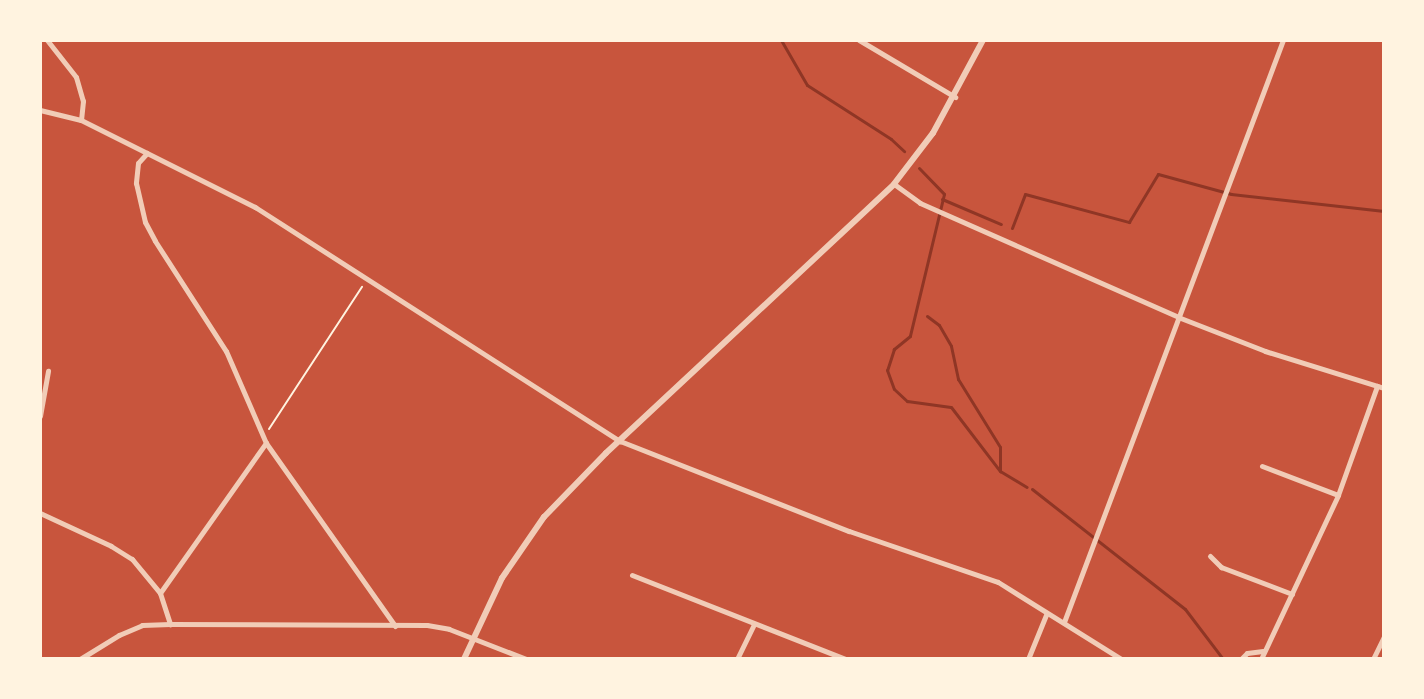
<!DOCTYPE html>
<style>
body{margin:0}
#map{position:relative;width:1424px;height:699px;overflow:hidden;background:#c8553d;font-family:Quicksand,sans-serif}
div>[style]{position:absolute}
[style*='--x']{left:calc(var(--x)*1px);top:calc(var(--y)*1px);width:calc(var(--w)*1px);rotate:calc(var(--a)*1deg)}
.stream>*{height:3px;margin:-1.5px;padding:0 1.5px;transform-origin:1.5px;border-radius:1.5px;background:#8f3625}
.path>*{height:2px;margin:-1px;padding:0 1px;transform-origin:1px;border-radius:1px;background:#fff3e0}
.minor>*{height:5px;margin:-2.5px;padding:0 2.5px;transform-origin:2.5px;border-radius:2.5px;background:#f1ccb7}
.tertiary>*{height:6px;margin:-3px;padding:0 3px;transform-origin:3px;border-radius:3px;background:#f1ccb7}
span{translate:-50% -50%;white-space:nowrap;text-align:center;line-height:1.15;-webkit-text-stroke:6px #fff3e0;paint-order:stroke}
.frame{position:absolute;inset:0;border:42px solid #fff3e0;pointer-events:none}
</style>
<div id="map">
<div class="stream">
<i style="--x:781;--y:40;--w:52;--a:60"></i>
<i style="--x:807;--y:85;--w:100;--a:32.7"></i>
<i style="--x:891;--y:139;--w:18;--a:43"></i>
<i style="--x:919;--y:168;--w:36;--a:46"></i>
<i style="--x:944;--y:194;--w:146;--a:103.5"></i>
<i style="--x:910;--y:336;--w:21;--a:141"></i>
<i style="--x:894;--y:349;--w:22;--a:108"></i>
<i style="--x:887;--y:370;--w:20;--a:70"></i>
<i style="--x:894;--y:389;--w:18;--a:43"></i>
<i style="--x:907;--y:401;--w:44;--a:7.8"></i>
<i style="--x:951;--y:407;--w:81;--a:52.6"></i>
<i style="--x:1000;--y:471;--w:31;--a:31"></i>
<i style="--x:942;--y:199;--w:64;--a:23"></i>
<i style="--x:1012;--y:228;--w:36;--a:-69"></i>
<i style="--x:1025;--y:194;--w:108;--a:15.1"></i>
<i style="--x:1129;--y:222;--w:56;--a:-58.9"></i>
<i style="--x:1158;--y:174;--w:76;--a:15.3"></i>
<i style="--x:1231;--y:194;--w:154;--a:6.3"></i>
<i style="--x:927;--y:316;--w:15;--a:37"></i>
<i style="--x:939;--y:325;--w:24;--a:60"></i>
<i style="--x:951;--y:346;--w:34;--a:78"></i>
<i style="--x:958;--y:379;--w:80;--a:58.3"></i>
<i style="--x:1000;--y:447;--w:23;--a:90"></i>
<i style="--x:1032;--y:489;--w:194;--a:38.1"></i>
<i style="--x:1185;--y:609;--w:63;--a:52.8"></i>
</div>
<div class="path">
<i style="--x:269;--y:429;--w:170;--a:-56.8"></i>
</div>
<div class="minor">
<i style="--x:47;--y:40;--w:47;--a:51.9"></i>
<i style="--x:76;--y:77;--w:25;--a:74"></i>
<i style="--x:83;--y:101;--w:19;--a:96"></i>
<i style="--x:859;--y:40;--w:112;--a:30.7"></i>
<i style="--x:40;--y:110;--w:42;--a:13.7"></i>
<i style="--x:81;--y:120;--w:195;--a:26.6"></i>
<i style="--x:255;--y:207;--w:434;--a:32.7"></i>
<i style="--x:620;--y:441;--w:246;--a:21.5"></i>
<i style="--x:849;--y:531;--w:157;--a:18.9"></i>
<i style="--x:998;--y:582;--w:145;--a:32"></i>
<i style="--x:147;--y:153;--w:13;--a:132"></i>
<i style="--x:138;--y:163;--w:20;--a:96"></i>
<i style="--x:136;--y:183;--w:40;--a:77"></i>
<i style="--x:145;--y:222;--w:21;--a:62"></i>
<i style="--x:155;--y:241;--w:131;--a:57.2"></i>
<i style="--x:226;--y:351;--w:100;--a:66.5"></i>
<i style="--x:266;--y:443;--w:224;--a:54.8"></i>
<i style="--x:894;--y:184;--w:32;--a:36"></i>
<i style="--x:920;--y:203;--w:282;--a:23.8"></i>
<i style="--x:1178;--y:317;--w:93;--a:21.3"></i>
<i style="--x:1265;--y:351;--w:125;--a:17.3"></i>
<i style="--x:40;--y:416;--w:46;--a:-79.9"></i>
<i style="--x:1262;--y:466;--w:81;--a:20.9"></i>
<i style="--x:40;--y:513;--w:78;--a:24.9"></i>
<i style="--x:111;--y:546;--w:25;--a:32"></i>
<i style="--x:132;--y:559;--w:44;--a:50.5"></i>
<i style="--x:160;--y:593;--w:33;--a:72"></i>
<i style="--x:1210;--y:556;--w:16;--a:45"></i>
<i style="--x:1221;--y:567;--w:76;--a:20.8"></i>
<i style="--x:632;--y:575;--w:229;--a:21.5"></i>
<i style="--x:160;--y:593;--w:184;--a:-54.8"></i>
<i style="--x:1064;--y:622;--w:622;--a:-69.38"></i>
<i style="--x:80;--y:659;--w:46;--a:-31.6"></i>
<i style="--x:119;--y:635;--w:25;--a:-23"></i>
<i style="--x:142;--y:625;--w:28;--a:-2"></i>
<i style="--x:170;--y:624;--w:257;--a:0.2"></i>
<i style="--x:427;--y:625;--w:22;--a:10"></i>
<i style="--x:449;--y:629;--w:83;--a:21.3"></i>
<i style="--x:737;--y:659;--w:37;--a:-64"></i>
<i style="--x:1028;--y:659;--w:48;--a:-67.8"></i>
<i style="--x:1241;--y:659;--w:8;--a:-45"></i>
<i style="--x:1247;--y:653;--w:16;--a:-7"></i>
<i style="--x:1261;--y:659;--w:181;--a:-64.8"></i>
<i style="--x:1338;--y:495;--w:116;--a:-70.3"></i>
<i style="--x:1373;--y:659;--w:25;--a:-64"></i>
</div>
<div class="tertiary">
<i style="--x:464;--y:659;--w:89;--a:-64.9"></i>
<i style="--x:502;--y:578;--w:74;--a:-55.5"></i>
<i style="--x:544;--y:517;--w:89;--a:-45.9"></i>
<i style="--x:606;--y:453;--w:394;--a:-43"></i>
<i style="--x:894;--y:184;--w:64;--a:-52.6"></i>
<i style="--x:933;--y:133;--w:106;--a:-61.7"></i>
</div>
<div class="frame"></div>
</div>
